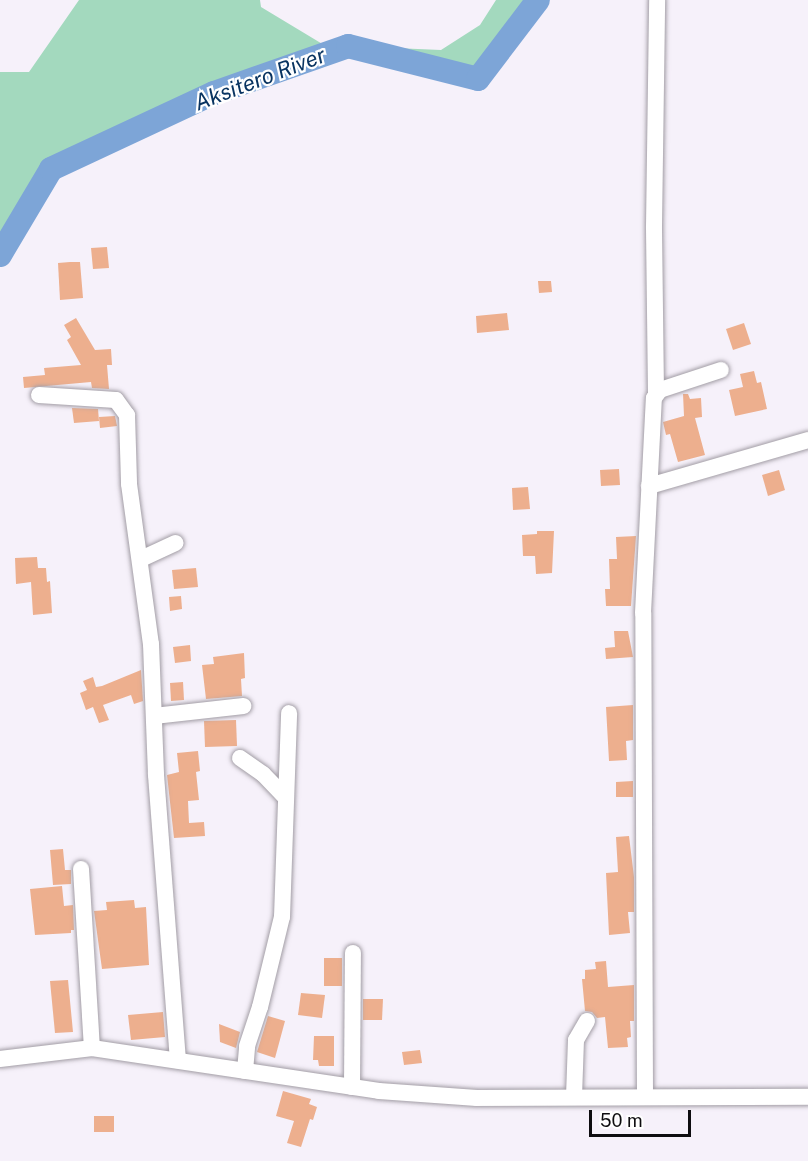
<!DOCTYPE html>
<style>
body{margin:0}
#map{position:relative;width:808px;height:1161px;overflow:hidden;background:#f6f1fa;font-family:"Public Sans",sans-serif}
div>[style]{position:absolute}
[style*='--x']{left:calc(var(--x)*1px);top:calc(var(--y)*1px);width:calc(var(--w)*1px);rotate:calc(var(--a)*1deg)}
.green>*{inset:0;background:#a3d9be}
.river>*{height:24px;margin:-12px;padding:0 12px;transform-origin:12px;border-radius:12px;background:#7da5d7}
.building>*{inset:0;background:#edaf8e}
.roads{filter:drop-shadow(0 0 2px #a29da5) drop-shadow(0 0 2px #a29da5)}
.minor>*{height:16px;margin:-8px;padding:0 8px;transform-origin:8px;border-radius:8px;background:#fff}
span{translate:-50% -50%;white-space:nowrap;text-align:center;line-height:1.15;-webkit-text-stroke:4.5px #fff;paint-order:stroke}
.water-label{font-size:22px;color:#093461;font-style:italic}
.scale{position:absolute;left:589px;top:1110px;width:102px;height:27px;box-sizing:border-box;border:3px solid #0e0d10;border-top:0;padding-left:8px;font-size:18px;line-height:21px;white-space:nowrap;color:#0e0d10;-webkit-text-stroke:4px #fff;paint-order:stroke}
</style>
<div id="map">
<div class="green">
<i style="clip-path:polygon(79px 0,260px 0,261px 7px,334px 51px,51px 169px,0 255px,0 72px,29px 72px)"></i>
<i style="clip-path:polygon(496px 0,538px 0,478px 79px,348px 46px,441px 50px,480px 25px)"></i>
</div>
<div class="river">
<i style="--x:0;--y:255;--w:100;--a:-59.3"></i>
<i style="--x:51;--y:169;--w:180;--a:-25"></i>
<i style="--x:214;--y:93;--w:142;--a:-19.3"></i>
<i style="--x:348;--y:46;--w:134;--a:14.2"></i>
<i style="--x:478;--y:79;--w:99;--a:-52.8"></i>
</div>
<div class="building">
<i style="clip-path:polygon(107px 247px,109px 268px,93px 269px,91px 248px)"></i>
<i style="clip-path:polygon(70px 262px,80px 262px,83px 298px,60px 300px,58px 263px)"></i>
<i style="clip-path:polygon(538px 281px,551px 281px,552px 292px,539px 293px)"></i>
<i style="clip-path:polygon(507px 313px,509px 330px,477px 333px,476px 316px)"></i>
<i style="clip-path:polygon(76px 318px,95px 350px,111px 349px,112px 365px,107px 365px,109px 389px,92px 388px,91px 382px,24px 388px,23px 377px,45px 375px,44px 368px,81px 365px,67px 340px,71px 337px,64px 325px)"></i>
<i style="clip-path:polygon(744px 323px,751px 344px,733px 350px,726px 329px)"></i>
<i style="clip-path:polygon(754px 371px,757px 383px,761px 382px,767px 409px,735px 416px,729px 390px,743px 387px,740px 374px)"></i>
<i style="clip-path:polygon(683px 394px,688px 394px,690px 399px,701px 398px,702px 417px,695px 418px,705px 455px,678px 462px,670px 434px,666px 435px,663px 422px,684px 416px)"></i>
<i style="clip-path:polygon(72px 408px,98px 409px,99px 421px,74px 423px)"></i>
<i style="clip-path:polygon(115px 416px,117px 426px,100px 428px,99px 417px)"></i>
<i style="clip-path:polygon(619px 469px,620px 485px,601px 486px,600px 470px)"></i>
<i style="clip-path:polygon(779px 470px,785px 490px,768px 496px,762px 475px)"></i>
<i style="clip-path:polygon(528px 487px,530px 509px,513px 510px,512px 488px)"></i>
<i style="clip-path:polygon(537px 531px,554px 531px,552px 573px,536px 574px,535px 556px,523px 556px,522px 535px,537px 534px)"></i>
<i style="clip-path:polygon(636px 536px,631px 606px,606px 606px,605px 589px,610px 589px,609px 559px,617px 559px,616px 537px)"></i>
<i style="clip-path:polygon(37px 557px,38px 568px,46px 568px,47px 582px,50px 581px,52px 613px,33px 615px,31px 582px,16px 584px,15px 558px)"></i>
<i style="clip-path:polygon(196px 568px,198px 587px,174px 589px,172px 570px)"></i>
<i style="clip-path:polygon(181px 596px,182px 609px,170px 611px,169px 597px)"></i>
<i style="clip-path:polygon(614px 631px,628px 631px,633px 657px,606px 659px,605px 648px,615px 647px)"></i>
<i style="clip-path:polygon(190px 645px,191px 661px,175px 663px,173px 647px)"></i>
<i style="clip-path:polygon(244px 653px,245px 678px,241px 679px,242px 696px,206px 699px,202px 665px,214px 664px,213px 657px)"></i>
<i style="clip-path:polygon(141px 670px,143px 701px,134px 704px,131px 695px,103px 705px,109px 720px,99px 723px,93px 707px,86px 710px,80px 693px,87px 690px,83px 681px,93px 677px,96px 687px,102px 686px)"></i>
<i style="clip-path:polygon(183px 682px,184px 700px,171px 701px,170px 683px)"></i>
<i style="clip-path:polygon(633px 705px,633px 740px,626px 741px,627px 760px,609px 761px,606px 707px)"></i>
<i style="clip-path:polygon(236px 720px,237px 746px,205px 747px,204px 721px)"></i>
<i style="clip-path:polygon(198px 751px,200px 771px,196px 772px,199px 800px,188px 801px,189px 823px,204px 822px,205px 836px,174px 838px,167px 775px,179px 772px,177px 753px)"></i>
<i style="clip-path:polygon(633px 781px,633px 797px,616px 797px,616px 782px)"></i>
<i style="clip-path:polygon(629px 836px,634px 877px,634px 912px,628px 912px,630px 933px,609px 935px,606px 873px,618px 872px,616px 837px)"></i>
<i style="clip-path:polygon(63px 849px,65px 870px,71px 870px,71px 884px,53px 885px,50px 850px)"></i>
<i style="clip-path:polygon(62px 886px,64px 906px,73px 905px,74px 930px,71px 930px,71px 933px,35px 935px,30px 889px)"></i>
<i style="clip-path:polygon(134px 900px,135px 908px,146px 907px,149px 965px,102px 969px,94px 911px,107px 910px,106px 902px)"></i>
<i style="clip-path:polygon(324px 958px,342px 958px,342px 986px,324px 986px)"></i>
<i style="clip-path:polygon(606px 961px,608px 987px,634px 985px,634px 1021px,630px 1021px,631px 1037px,627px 1038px,628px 1047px,608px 1048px,605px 1017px,597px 1018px,592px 1012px,585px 1011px,582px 979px,585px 979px,585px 970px,596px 969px,595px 962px)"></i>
<i style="clip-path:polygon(68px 980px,73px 1032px,55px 1033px,50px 981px)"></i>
<i style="clip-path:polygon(301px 993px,325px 995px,322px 1018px,298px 1015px)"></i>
<i style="clip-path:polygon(363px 999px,383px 999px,382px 1020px,363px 1020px)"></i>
<i style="clip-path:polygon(163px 1012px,165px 1037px,131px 1040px,128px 1015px)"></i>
<i style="clip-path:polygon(268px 1016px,285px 1021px,275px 1058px,257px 1052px)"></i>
<i style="clip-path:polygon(219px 1024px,240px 1032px,236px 1048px,220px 1042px)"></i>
<i style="clip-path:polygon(314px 1036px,334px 1036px,334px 1066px,319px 1066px,318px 1060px,313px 1060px)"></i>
<i style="clip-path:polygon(420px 1050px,422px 1063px,404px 1065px,402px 1052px)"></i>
<i style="clip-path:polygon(283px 1091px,311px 1099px,309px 1104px,317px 1107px,313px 1120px,310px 1119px,301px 1147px,287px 1143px,294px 1121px,276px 1116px)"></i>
<i style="clip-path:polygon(94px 1116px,114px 1116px,114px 1132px,94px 1132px)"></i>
</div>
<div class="roads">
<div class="minor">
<i style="--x:656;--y:393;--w:167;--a:-90.7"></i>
<i style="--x:654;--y:226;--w:226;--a:-89.2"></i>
<i style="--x:39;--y:395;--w:77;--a:3.7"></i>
<i style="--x:116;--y:400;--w:19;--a:54"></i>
<i style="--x:127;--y:415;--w:69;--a:88.3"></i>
<i style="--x:129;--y:484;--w:162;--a:82.2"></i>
<i style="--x:151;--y:644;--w:131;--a:87.8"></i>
<i style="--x:156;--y:775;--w:286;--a:85.6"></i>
<i style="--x:649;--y:486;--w:166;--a:-16.1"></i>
<i style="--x:141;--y:559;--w:38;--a:-25"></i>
<i style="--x:154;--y:716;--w:90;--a:-6.4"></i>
<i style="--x:240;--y:758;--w:28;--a:35"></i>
<i style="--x:263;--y:774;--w:30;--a:46"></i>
<i style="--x:81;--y:869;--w:179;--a:86.5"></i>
<i style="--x:0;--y:1059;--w:93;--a:-6.8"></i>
<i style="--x:92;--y:1048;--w:290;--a:8.5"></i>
<i style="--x:379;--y:1091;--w:98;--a:4.1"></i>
<i style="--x:477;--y:1098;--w:331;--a:-0.2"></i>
<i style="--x:245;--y:1071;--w:25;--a:-85"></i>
<i style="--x:247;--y:1046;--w:41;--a:-71.6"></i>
<i style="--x:260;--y:1007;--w:93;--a:-76.3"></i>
<i style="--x:282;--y:917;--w:204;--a:-88"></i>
<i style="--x:352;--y:1087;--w:134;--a:-89.6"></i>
<i style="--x:645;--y:1096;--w:483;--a:-90.2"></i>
<i style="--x:643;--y:613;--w:215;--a:-87.1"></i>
<i style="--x:654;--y:398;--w:10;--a:-53"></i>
<i style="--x:660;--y:390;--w:64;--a:-18.2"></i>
<i style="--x:574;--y:1097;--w:57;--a:-88"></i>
<i style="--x:576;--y:1040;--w:22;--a:-60"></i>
</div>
</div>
<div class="water-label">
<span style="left:260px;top:79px;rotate:-21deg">Aksitero River</span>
</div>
<div class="scale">50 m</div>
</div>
